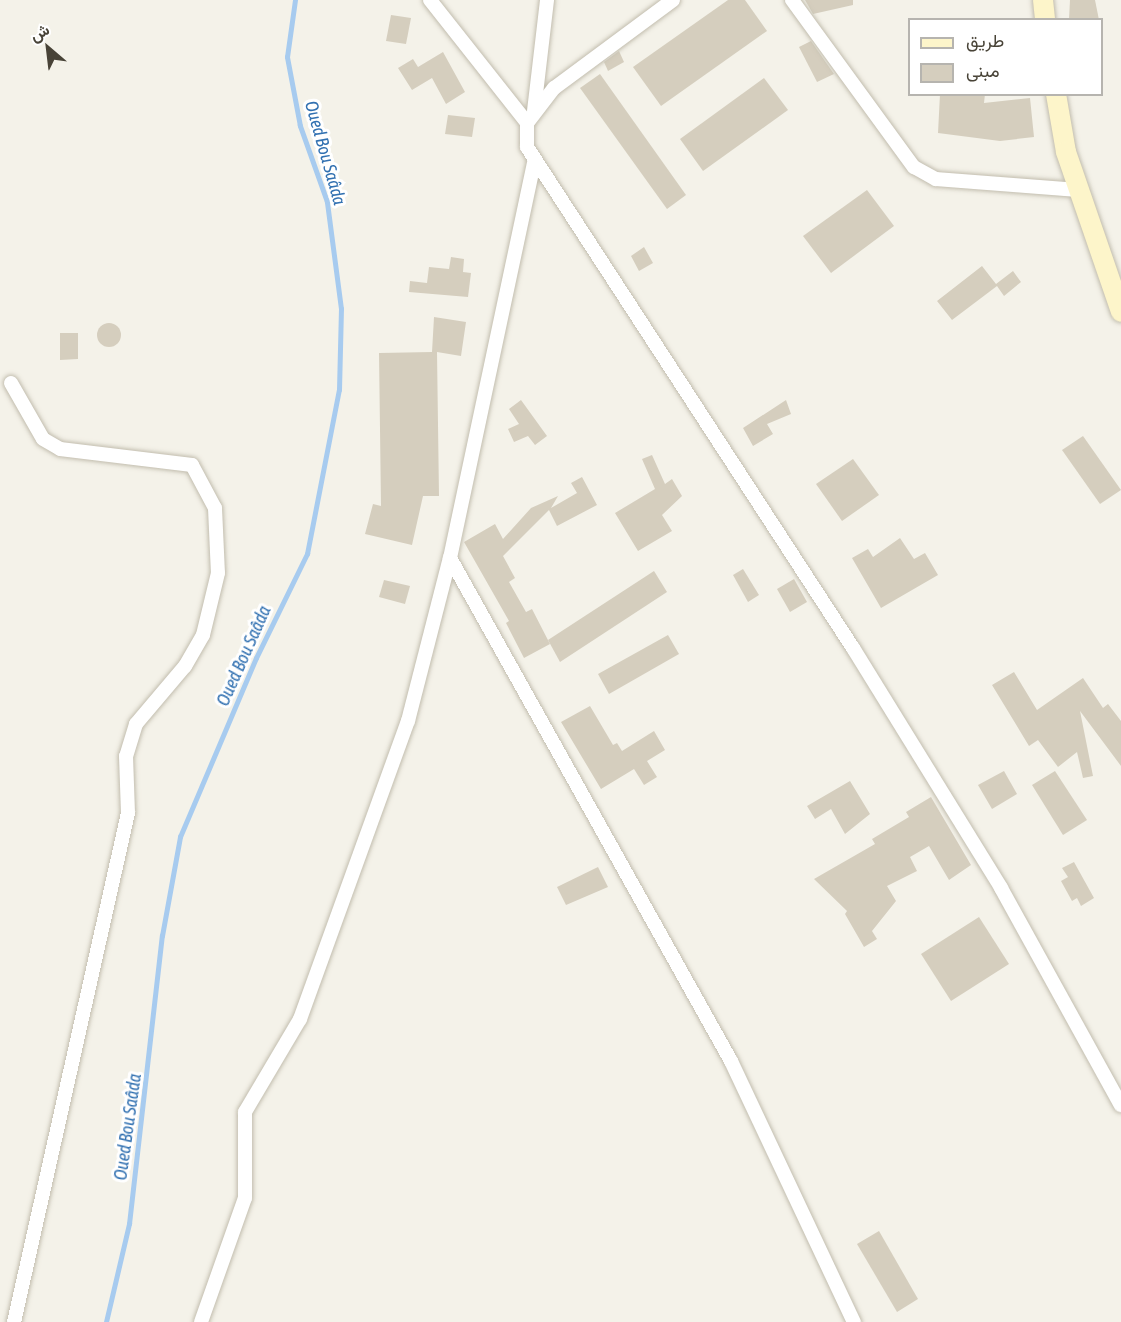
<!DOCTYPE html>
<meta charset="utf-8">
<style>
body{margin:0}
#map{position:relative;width:1121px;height:1322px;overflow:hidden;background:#f4f2e9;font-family:"Asap Condensed",Vazirmatn,sans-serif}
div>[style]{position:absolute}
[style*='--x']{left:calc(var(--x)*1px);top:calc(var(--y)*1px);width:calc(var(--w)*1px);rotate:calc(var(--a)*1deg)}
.stream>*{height:4.5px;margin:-2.25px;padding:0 2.25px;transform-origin:2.25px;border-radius:2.25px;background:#a7cbef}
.building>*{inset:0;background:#d5cebe}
.round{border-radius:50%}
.roads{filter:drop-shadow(0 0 2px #c2bdae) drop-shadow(0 0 2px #c2bdae)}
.street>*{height:14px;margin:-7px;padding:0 7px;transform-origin:7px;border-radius:7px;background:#fff}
.secondary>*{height:20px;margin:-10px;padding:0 10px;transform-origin:10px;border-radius:10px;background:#fdf5ca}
span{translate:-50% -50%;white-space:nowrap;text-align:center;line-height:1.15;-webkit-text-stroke:6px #fff;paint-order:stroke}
.water-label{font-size:18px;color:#3271b1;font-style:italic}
.legend{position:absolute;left:908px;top:18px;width:195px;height:78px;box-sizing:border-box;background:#fff;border:2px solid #b6b4af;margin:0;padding:8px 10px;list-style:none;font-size:18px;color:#484337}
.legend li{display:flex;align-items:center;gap:12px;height:30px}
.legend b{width:30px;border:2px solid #b6b4af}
.north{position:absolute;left:18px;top:18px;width:60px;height:60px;-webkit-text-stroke:4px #fff;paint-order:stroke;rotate:332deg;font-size:16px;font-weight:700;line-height:24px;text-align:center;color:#484337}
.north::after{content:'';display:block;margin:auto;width:21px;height:27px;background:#484337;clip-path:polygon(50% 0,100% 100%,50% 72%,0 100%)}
</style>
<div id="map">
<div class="stream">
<i style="--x:106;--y:1322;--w:101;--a:-76.8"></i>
<i style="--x:129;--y:1224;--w:290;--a:-83.5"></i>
<i style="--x:162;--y:936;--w:101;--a:-79.7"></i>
<i style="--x:180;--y:837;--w:194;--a:-67"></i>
<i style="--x:256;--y:658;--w:116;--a:-63.9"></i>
<i style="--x:307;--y:554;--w:167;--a:-79"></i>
<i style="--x:339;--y:390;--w:81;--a:-88.6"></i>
<i style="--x:341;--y:309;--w:108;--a:-97.5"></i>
<i style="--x:327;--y:202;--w:81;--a:-109.6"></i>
<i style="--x:300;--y:126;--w:70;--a:-100.7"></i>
<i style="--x:287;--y:57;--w:58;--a:-82"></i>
</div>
<div class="building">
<i style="clip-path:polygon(728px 0,745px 0,767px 31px,661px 106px,633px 67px)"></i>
<i style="clip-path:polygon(805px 0,853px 0,853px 5px,813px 14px)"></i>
<i style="clip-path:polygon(1070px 0,1095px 0,1099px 20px,1069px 20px)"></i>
<i style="clip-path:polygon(391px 15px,411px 18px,406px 44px,386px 41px)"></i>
<i style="clip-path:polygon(811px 41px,834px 74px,817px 82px,799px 47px)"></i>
<i style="clip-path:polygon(619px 51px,624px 62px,608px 71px,604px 62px)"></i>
<i style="clip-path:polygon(443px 52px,465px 92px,446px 104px,432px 78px,412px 90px,398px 68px,413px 59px,418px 67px)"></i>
<i style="clip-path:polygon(600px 74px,686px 195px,667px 209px,580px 88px)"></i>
<i style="clip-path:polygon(764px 78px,788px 110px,703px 171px,680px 139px)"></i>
<i style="clip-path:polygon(940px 94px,985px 94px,984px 103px,1030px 98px,1034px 137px,1000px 141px,938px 133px)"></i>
<i style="clip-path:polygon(448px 115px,475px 118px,472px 137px,445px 134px)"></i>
<i style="clip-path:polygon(867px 190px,894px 226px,831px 273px,803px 236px)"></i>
<i style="clip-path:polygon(644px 247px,653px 263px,639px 271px,631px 256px)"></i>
<i style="clip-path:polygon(451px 257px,464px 259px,463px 272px,471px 273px,468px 297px,409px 292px,410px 281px,427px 283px,429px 267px,449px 269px)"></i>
<i style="clip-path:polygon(982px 266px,996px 284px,1013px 271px,1021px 282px,1004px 296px,997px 286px,952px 320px,937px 301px)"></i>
<i style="clip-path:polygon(434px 317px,466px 322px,461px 356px,437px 352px,439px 496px,423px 496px,412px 545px,365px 534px,373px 504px,381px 506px,379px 353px,432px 352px)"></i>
<i class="round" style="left:97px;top:323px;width:24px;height:24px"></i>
<i style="clip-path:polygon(60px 333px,78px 333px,78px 359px,60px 360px)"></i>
<i style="clip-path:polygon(521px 400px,547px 436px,535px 445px,528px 436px,514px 442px,508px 429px,519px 424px,509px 409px)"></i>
<i style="clip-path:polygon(786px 400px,791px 414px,767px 424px,773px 434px,753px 446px,743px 428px)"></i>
<i style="clip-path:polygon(1083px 436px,1121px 490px,1100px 504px,1062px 450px)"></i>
<i style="clip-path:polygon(652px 455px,665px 484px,672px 479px,682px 496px,662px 515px,672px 531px,638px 551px,615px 513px,655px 489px,642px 459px)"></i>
<i style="clip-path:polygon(853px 459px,879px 495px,842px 521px,816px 484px)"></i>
<i style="clip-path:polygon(582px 477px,597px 505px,557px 526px,549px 510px,503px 556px,515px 578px,509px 582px,526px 612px,532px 609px,550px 644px,524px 658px,506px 623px,509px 621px,464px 542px,495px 524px,503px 539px,531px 508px,558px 496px,551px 508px,577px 493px,571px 483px)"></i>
<i style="clip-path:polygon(900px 538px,914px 559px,925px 553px,938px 575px,881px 608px,852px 558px,868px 549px,873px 557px)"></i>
<i style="clip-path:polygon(743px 569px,759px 595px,748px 602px,733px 575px)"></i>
<i style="clip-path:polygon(654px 571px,667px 592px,560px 662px,548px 640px)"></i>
<i style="clip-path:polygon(794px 579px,807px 602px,790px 612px,777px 589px)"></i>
<i style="clip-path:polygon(384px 580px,410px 586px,405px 604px,379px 597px)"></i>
<i style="clip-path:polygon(668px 635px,679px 654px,609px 694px,598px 674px)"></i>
<i style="clip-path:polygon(1014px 672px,1037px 710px,1083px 678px,1103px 708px,1108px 704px,1121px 721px,1121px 766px,1080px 711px,1093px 776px,1083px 778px,1077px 752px,1058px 767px,1038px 740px,1029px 746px,992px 685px)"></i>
<i style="clip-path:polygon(590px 706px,613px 745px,617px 743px,622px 751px,654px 731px,665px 750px,647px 761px,657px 777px,644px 785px,634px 769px,601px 789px,561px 722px)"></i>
<i style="clip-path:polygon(1004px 771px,1017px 794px,992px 809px,978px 785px)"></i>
<i style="clip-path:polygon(1055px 771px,1087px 820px,1063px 835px,1032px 785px)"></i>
<i style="clip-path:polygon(850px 781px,870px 814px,845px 834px,831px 809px,815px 819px,807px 806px)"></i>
<i style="clip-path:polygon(931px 797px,971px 865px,949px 880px,929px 846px,910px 857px,917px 871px,887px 886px,896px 901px,872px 931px,877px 939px,864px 947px,845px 914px,847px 911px,814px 879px,875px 844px,872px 839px,909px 817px,906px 812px)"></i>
<i style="clip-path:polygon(1074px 862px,1094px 898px,1081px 906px,1077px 898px,1072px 901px,1061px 881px,1068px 877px,1062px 868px)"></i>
<i style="clip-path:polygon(598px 867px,608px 887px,566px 905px,557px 887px)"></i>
<i style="clip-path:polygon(979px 917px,1009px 964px,951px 1001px,921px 954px)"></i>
<i style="clip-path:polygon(879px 1231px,918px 1299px,897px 1312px,857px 1244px)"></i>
</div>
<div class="roads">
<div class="street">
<i style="--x:430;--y:0;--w:157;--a:51.7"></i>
<i style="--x:673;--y:0;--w:148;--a:143.5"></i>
<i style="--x:554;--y:88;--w:44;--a:127.6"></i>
<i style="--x:527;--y:123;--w:24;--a:90"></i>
<i style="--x:527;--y:147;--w:598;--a:56.95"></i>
<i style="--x:853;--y:648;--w:282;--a:58.3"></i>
<i style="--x:1001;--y:888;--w:248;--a:61.1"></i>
<i style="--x:792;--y:0;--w:207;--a:53.9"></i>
<i style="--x:914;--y:167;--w:25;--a:29"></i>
<i style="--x:936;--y:179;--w:142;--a:4.4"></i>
<i style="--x:534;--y:111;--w:112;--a:-83.3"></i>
<i style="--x:11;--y:383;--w:64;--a:60.3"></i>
<i style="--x:43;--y:439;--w:20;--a:30"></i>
<i style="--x:60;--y:449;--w:133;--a:6.9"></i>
<i style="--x:192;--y:465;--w:49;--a:61.9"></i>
<i style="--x:215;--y:508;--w:65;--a:87.4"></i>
<i style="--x:218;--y:573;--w:64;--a:103.6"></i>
<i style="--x:203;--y:635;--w:36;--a:120"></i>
<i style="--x:185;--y:666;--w:76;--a:130.2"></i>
<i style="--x:136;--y:724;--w:34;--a:107"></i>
<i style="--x:126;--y:756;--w:57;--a:88"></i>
<i style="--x:128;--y:813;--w:522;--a:102.62"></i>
<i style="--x:450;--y:558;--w:576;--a:60.81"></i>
<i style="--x:731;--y:1061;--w:289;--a:64.8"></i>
<i style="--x:201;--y:1322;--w:132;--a:-70.5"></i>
<i style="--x:245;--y:1198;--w:86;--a:-90"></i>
<i style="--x:245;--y:1112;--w:108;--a:-59.4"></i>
<i style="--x:300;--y:1019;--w:317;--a:-70.1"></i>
<i style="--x:408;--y:721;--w:168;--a:-75.6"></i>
<i style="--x:450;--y:558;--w:404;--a:-78"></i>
</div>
<div class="secondary">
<i style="--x:1043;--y:0;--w:20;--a:84"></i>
<i style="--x:1056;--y:94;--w:59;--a:80.2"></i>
<i style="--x:1066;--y:152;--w:169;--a:71"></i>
</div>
</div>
<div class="water-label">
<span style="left:325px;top:153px;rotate:74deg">Oued Bou Saâda</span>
<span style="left:244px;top:656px;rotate:-66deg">Oued Bou Saâda</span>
<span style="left:128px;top:1127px;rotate:-82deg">Oued Bou Saâda</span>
</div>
<ul class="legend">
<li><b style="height:8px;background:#fdf5ca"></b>طريق</li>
<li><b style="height:16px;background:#d5cebe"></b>مبنى</li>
</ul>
<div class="north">ش</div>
</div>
